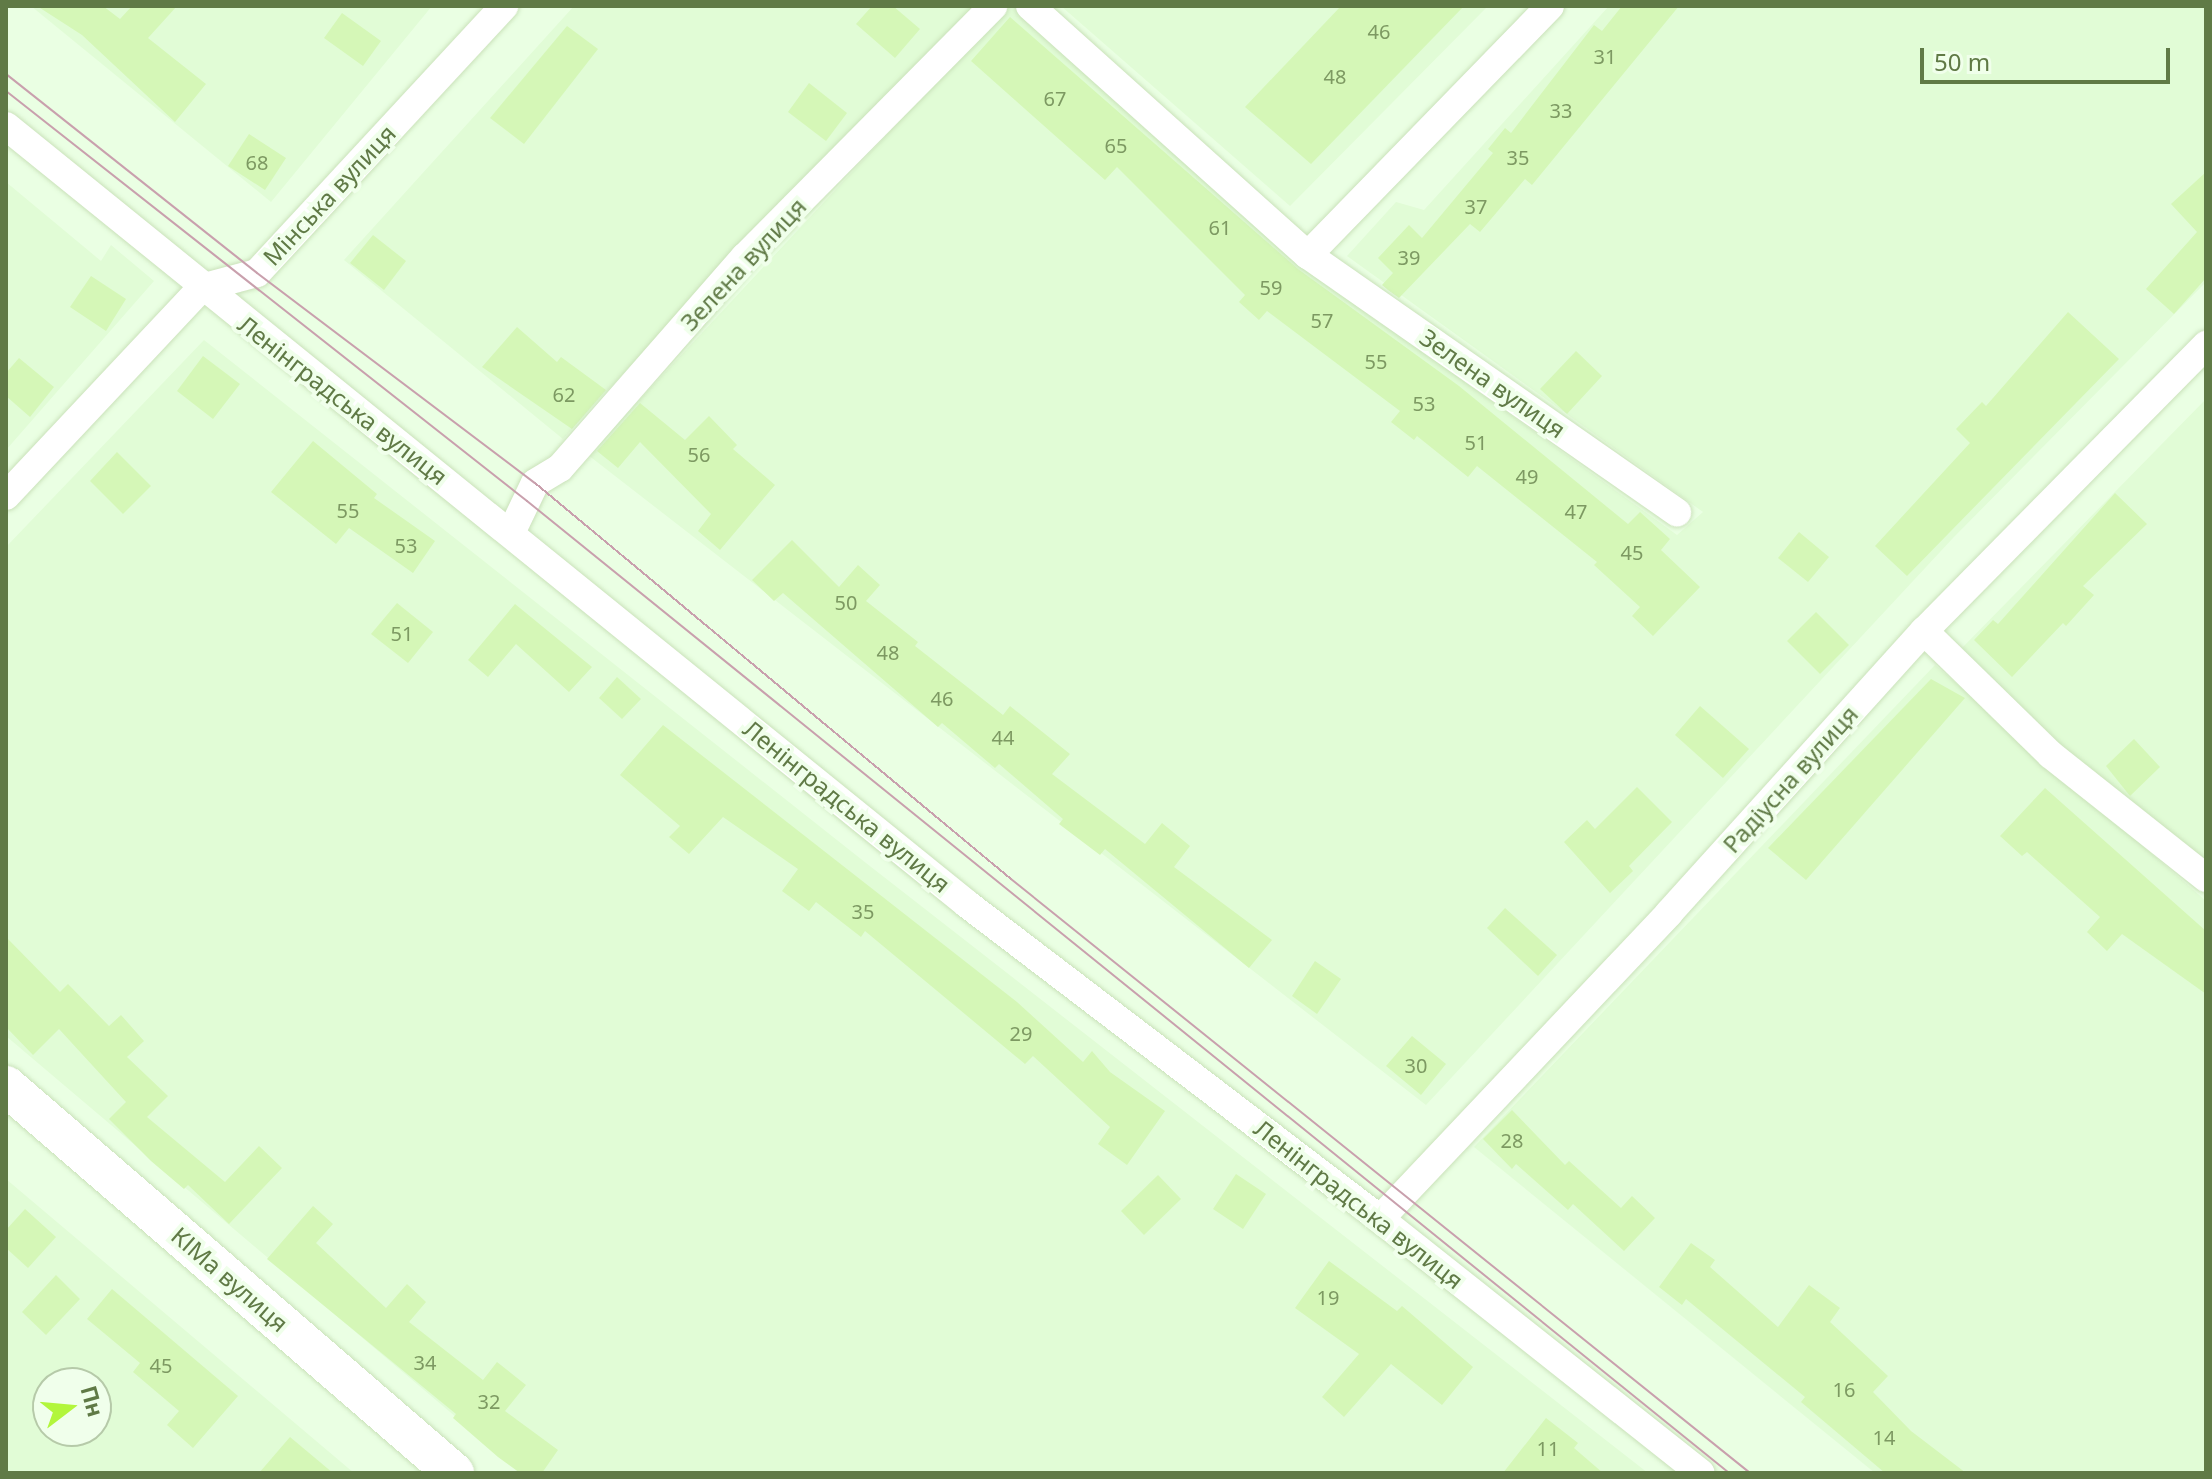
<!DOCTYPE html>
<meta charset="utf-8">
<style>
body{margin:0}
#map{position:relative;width:2212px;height:1479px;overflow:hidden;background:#eaffe3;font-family:"Noto Sans",sans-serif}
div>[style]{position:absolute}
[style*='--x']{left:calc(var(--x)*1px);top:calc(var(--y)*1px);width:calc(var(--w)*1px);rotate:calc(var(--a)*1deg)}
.residential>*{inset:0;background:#e1fcd6}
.building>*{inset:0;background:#d5f7b7}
.roads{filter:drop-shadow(0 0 2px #cae2ba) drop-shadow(0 0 2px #cae2ba)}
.street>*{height:28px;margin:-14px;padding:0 14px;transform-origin:14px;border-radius:14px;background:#fff}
.secondary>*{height:40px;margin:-20px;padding:0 20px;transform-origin:20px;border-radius:20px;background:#fff}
.tram>*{height:2px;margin:-1px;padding:0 1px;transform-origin:1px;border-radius:1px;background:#c9a0ad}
span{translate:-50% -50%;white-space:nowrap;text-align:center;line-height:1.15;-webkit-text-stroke:8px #f0ffeb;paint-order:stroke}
.number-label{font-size:20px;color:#7d9962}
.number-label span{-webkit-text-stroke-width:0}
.street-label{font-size:24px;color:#607a46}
.frame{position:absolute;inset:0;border:8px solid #607a46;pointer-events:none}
.north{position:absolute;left:32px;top:1367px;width:80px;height:80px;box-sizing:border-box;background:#f0ffeb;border:2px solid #b6caa9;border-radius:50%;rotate:74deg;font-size:22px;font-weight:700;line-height:32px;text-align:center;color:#607a46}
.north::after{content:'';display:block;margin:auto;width:28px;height:36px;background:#b2f63b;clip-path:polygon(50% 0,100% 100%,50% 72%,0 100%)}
.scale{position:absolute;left:1920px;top:48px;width:250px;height:36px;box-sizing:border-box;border:4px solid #607a46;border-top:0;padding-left:10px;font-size:24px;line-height:28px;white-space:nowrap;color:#607a46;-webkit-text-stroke:6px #f0ffeb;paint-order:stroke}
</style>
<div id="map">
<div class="residential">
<i style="clip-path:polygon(31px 6px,432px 6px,271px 202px)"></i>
<i style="clip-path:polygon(574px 6px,977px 6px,796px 185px,563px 439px,344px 260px)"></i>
<i style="clip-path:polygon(1007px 6px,1013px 6px,1314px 273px,1677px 535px,1703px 512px,1347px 256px,1396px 202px,1424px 210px,1609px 6px,2206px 6px,2206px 282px,1953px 538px,1426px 1105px,588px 455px)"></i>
<i style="clip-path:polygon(1061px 6px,1488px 6px,1290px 206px)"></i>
<i style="clip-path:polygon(6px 182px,101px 261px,111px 245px,154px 281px,6px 450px)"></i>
<i style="clip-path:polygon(204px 340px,866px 863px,1648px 1473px,522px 1473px,6px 1036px,6px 547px)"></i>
<i style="clip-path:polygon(2206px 399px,2206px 860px,2068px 755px,1961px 649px)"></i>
<i style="clip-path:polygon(1935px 665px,2206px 901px,2206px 1473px,1875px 1473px,1474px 1147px)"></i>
<i style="clip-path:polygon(evenodd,6px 1179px,354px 1473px,6px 1473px,6px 1179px,48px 1383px,96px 1383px,96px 1431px,48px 1431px,48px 1383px)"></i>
</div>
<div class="building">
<i style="clip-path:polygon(37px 6px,103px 6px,120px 19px,132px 6px,177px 6px,148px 38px,206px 84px,175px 122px,82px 35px)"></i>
<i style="clip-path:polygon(872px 6px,893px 6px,920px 29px,895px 58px,856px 24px)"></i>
<i style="clip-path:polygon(1341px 6px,1464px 6px,1311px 164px,1245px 107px)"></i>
<i style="clip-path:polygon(1622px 6px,1679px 6px,1532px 185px,1525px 179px,1480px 232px,1470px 224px,1399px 298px,1388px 290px,1382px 285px,1393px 273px,1378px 258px,1409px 225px,1422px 238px,1493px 153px,1488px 149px,1505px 128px,1511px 133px,1594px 25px,1602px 31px)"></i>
<i style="clip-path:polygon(342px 13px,381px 41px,363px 66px,324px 38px)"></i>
<i style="clip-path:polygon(1010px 17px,1298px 269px,1459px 386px,1628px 524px,1640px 512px,1670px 539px,1661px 550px,1700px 587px,1653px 636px,1632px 616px,1640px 607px,1594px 565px,1597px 562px,1477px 466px,1468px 477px,1417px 436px,1414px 440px,1391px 422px,1400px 411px,1267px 311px,1259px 320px,1239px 302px,1245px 295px,1117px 167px,1105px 180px,971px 61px)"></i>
<i style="clip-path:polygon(567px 26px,598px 49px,524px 144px,490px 118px)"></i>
<i style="clip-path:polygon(809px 83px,847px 113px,826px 141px,788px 112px)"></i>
<i style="clip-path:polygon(249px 134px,286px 158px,265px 190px,228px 166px)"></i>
<i style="clip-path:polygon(2206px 172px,2206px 278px,2174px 314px,2146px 289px,2197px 232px,2171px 204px)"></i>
<i style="clip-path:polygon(373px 235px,406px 261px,384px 290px,350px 263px)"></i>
<i style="clip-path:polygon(91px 276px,126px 299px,106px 331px,70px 307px)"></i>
<i style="clip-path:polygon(2068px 312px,2119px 359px,1907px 576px,1875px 546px,1970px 443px,1956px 429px,1982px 402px,1986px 406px)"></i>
<i style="clip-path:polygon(517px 327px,557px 362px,561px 357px,606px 390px,572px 429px,482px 367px)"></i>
<i style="clip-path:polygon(1576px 351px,1602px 376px,1567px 414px,1540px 389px)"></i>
<i style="clip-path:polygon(203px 356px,240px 384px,213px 419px,177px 391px)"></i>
<i style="clip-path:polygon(19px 358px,54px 387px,30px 417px,6px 396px,6px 373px)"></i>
<i style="clip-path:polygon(640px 403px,685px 440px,709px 416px,737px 445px,733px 449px,775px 485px,720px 550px,698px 531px,711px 514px,640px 442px,618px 468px,597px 451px)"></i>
<i style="clip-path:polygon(313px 441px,377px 494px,374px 498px,435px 541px,413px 573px,349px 528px,336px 544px,271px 492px)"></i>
<i style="clip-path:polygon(117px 452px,151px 486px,123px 514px,90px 481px)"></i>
<i style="clip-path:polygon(2115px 493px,2147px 524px,2083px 586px,2094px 595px,2066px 626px,2063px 623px,2012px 677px,1974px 640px,1993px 620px,1998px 624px)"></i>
<i style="clip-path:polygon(1799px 532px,1829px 557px,1808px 582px,1778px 558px)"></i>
<i style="clip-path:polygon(792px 540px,839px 587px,858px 565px,880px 585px,866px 601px,918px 642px,915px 646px,1003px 715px,1010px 706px,1070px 754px,1052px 774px,1145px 844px,1162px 823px,1190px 846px,1174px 867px,1272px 940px,1249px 968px,1105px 849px,1100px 855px,1059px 824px,1063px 819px,999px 764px,995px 768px,942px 723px,938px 727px,783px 593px,774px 601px,752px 580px)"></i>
<i style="clip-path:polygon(397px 603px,433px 632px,408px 663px,371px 634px)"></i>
<i style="clip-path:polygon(515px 604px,592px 667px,569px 692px,516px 644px,488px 677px,468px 660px)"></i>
<i style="clip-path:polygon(1816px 612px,1849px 645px,1820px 674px,1787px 641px)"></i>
<i style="clip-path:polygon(617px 677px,641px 699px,622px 719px,599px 698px)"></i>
<i style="clip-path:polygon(1931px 679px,1965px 698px,1806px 880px,1768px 848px)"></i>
<i style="clip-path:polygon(1700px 706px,1749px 749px,1723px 778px,1675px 735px)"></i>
<i style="clip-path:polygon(663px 725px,1017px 1002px,1083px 1062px,1092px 1051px,1110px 1072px,1165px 1111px,1127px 1165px,1098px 1144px,1110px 1127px,1033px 1056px,1025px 1064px,865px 931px,861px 937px,816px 902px,809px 911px,782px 891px,798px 869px,723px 817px,689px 854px,669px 837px,680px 826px,620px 775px)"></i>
<i style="clip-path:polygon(2134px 739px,2160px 767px,2130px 796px,2106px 766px)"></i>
<i style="clip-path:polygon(1637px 787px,1672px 822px,1629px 866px,1633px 871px,1610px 893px,1564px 842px,1587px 820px,1595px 829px)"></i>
<i style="clip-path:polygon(2045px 788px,2206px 931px,2206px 994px,2122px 934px,2107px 951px,2087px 932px,2100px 917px,2027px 852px,2022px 856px,2000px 836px)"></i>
<i style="clip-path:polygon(1505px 908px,1557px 955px,1538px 976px,1487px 928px)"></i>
<i style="clip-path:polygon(6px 937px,60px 992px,68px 984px,109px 1026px,121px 1015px,144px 1041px,127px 1057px,168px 1096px,147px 1117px,225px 1182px,259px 1146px,282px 1168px,229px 1224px,188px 1185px,184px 1189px,151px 1161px,109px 1119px,126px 1102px,59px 1029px,33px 1055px,6px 1027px)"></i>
<i style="clip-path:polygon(1315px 961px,1341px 979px,1317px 1014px,1292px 996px)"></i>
<i style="clip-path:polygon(1412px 1036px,1446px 1064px,1421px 1095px,1386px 1066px)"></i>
<i style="clip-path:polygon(1512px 1110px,1565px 1165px,1569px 1161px,1621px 1208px,1632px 1196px,1655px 1218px,1624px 1251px,1573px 1204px,1568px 1210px,1516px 1164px,1512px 1169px,1483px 1139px)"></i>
<i style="clip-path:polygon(1236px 1174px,1266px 1194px,1243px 1229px,1213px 1209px)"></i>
<i style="clip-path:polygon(1158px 1175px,1181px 1199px,1144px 1235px,1121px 1211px)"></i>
<i style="clip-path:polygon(313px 1206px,333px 1224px,316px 1243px,386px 1308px,407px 1284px,426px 1302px,409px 1322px,483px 1380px,497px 1362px,526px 1385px,505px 1411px,558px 1450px,542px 1473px,520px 1473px,498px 1457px,453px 1418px,456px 1414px,267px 1259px)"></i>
<i style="clip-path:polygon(25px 1209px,56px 1237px,28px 1268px,6px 1248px,6px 1230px)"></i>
<i style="clip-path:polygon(1691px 1243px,1715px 1260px,1710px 1267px,1778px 1327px,1809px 1285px,1840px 1308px,1830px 1322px,1888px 1376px,1873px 1392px,1911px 1431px,1966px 1473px,1885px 1473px,1801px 1402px,1805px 1397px,1686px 1299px,1682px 1305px,1659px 1287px)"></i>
<i style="clip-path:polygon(1329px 1261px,1397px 1311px,1402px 1306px,1473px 1367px,1442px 1405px,1391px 1364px,1344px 1417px,1322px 1397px,1359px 1354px,1295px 1308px)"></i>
<i style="clip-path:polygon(56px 1275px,80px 1299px,46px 1335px,22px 1312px)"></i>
<i style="clip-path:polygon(112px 1289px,238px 1396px,193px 1448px,167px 1425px,179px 1411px,133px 1372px,140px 1363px,87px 1319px)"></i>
<i style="clip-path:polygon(1546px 1418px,1578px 1443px,1574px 1448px,1603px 1473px,1503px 1473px)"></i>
<i style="clip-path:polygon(290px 1437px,333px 1473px,259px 1473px)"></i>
</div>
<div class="roads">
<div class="street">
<i style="--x:1030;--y:6;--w:373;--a:41.9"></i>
<i style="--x:1308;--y:255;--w:347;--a:-45.8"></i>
<i style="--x:6;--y:126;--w:1236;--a:38.99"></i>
<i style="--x:967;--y:904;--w:519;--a:37.33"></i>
<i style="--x:1380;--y:1219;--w:409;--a:38.4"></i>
<i style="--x:1308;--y:255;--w:450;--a:34.9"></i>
<i style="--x:6;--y:496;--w:285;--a:-46.8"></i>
<i style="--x:201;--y:288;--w:58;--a:-15"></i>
<i style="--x:257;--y:273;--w:364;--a:-47.2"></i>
<i style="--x:511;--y:533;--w:55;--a:-64.4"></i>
<i style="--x:535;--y:483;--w:29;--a:-31"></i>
<i style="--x:560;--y:468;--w:281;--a:-48.8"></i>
<i style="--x:745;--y:257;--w:353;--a:-45.3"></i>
<i style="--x:1924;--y:631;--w:177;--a:44.3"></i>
<i style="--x:2051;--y:755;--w:198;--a:38.4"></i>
<i style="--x:1380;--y:1219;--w:421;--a:-46.6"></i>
<i style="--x:1669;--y:913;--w:380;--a:-47.9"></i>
<i style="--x:1924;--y:631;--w:402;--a:-45.4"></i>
</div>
<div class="secondary">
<i style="--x:6;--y:1086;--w:592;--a:40.82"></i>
</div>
</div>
<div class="tram">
<i style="--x:6;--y:74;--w:320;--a:38.4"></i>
<i style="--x:257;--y:273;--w:348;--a:37.1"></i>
<i style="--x:535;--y:483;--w:619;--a:39.76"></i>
<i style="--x:1011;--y:879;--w:948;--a:38.79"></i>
<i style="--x:6;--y:91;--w:663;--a:38.2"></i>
<i style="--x:527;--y:501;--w:1546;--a:38.96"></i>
</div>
<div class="number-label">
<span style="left:1379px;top:31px">46</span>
<span style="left:1605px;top:56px">31</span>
<span style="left:1335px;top:76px">48</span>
<span style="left:1055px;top:98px">67</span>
<span style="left:1561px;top:110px">33</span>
<span style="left:1116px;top:145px">65</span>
<span style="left:1518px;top:157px">35</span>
<span style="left:257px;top:162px">68</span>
<span style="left:1476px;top:206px">37</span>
<span style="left:1220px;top:227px">61</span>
<span style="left:1409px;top:257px">39</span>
<span style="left:1271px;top:287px">59</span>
<span style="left:1322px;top:320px">57</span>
<span style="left:1376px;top:361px">55</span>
<span style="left:564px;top:394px">62</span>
<span style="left:1424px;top:403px">53</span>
<span style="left:1476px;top:442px">51</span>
<span style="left:699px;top:454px">56</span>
<span style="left:1527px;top:476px">49</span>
<span style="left:348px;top:510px">55</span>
<span style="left:1576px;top:511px">47</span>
<span style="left:406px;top:545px">53</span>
<span style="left:1632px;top:552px">45</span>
<span style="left:846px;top:602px">50</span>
<span style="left:402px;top:633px">51</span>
<span style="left:888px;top:652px">48</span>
<span style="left:942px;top:698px">46</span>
<span style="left:1003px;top:737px">44</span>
<span style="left:863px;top:911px">35</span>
<span style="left:1021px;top:1033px">29</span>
<span style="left:1416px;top:1065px">30</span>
<span style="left:1512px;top:1140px">28</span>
<span style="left:1328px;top:1297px">19</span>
<span style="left:425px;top:1362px">34</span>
<span style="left:161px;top:1365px">45</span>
<span style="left:1844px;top:1389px">16</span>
<span style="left:489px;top:1401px">32</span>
<span style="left:1884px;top:1437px">14</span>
<span style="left:1548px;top:1448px">11</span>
</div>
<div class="street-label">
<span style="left:329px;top:195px;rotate:-47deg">Мінська вулиця</span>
<span style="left:743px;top:264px;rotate:-47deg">Зелена вулиця</span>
<span style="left:1493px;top:383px;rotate:35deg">Зелена вулиця</span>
<span style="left:343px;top:400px;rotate:38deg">Ленінградська вулиця</span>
<span style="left:1790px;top:779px;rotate:-48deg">Радіусна вулиця</span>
<span style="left:847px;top:806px;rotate:39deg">Ленінградська вулиця</span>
<span style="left:1359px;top:1204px;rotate:38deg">Ленінградська вулиця</span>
<span style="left:230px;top:1279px;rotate:41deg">КІМа вулиця</span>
</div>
<div class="frame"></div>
<div class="north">Пн</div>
<div class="scale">50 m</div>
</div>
